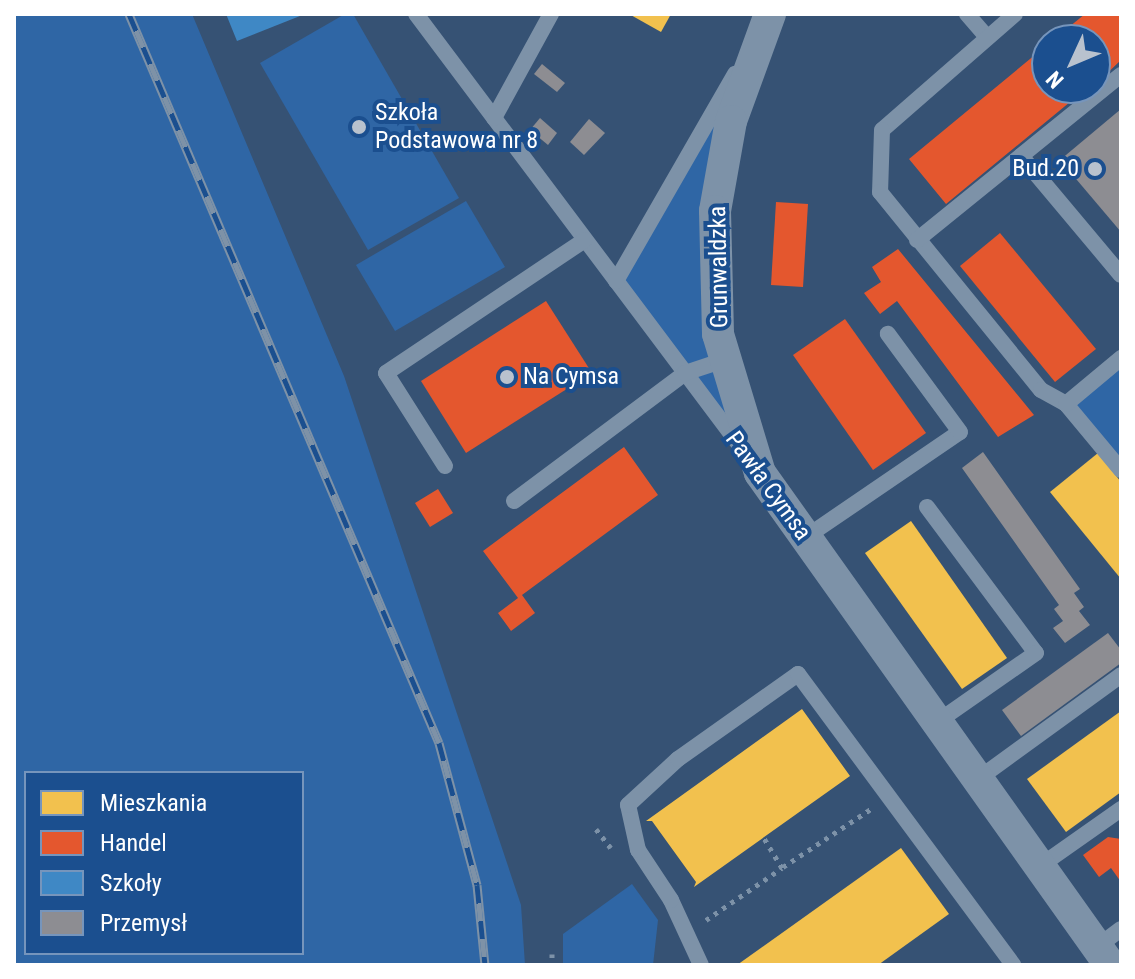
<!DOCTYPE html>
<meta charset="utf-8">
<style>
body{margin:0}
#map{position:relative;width:1135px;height:979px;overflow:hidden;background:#365274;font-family:"Roboto Condensed",sans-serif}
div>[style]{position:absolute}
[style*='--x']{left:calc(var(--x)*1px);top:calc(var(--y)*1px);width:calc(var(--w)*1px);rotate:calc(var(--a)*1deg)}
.green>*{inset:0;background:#2f66a5}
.homes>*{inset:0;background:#f2c14e}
.shops>*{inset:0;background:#e4572e}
.schools>*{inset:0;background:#3f88c5}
.industry>*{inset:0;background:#8d8d92}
.path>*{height:5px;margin-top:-2.5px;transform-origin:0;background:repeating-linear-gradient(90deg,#7d92a8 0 4px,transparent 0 10px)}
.service>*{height:16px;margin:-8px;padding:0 8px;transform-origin:8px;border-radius:8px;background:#7d92a8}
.minor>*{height:32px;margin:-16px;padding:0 16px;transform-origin:16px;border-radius:16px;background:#7d92a8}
.rail>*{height:9px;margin-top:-4.5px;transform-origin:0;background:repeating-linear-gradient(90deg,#1b4f8f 0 18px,#7e92a7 0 36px);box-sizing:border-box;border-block:2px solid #7e92a7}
.dots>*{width:22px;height:22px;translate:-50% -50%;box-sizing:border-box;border:4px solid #1b4f8f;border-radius:50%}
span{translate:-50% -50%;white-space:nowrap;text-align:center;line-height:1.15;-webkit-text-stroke:8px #1b4f8f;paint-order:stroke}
.poi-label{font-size:24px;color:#fff}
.left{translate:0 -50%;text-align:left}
.right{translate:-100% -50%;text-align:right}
.street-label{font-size:24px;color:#fff}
.frame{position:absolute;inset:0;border:16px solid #fff;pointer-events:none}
.legend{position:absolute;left:24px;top:771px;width:280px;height:184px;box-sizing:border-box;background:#1b4f8f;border:2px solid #7695bc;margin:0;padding:10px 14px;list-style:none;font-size:24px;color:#fff}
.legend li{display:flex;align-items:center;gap:16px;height:40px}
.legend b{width:40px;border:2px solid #7695bc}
.north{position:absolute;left:1031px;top:24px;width:80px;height:80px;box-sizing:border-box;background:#1b4f8f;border:2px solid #7695bc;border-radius:50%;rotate:226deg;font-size:22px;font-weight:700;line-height:32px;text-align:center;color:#fff}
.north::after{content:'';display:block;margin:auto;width:28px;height:36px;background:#b9c2ce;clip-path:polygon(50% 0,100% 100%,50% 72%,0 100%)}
</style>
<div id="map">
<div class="green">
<i style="clip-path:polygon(evenodd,14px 14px,192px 14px,344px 376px,521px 905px,525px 965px,14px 965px,14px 14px,26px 773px,302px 773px,302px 953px,26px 953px,26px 773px)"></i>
<i style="clip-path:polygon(345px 14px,353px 14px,459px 198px,368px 250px,260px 63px)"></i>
<i style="clip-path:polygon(770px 14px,731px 121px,718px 334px,760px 473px,616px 281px)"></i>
<i style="clip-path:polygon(466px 201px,505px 267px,395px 331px,356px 265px)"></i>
<i style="clip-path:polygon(1121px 358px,1121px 470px,1066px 404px)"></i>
<i style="clip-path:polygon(632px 884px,658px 920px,653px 965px,563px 965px,563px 934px)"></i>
</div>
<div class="homes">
<i style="clip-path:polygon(629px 14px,671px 14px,661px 32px)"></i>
<i style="clip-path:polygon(1098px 453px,1121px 482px,1121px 579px,1050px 492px)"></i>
<i style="clip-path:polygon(911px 521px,1007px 658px,962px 689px,865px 553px)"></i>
<i style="clip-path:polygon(802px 709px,850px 776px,694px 887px,696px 882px,652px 821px,646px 821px)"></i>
<i style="clip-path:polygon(1121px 711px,1121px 792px,1066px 832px,1027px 779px)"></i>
<i style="clip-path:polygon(901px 848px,949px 914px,878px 965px,737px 965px)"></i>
</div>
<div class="shops">
<i style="clip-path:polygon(1085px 14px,1121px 14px,1121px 60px,1095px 85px,1095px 40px,1053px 40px)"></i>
<i style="clip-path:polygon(1047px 45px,1047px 88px,1087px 88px,946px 204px,909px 159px)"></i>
<i style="clip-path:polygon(776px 202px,808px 204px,803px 287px,771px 285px)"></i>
<i style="clip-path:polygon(1000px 233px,1096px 349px,1055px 382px,960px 266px)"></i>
<i style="clip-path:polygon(898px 249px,1034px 415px,998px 437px,897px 301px,880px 314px,864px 293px,881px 282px,872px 267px)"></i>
<i style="clip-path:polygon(546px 301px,592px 373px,466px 453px,421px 381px)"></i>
<i style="clip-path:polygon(845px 319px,926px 433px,873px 470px,793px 355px)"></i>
<i style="clip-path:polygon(624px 447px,658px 495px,522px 595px,535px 613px,511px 631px,498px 613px,518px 598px,483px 551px)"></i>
<i style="clip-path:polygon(438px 489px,453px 513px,430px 527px,415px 503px)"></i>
<i style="clip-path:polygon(1108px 837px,1121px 839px,1121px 882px,1111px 868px,1099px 877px,1083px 855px)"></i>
</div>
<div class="schools">
<i style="clip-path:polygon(226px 14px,305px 14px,237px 41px)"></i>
</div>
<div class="industry">
<i style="clip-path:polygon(542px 64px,565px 83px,557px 92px,534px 74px)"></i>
<i style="clip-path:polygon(1121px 109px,1121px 232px,1060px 160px)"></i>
<i style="clip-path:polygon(540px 118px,557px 133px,548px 145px,530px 130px)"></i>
<i style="clip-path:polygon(589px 119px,605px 133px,584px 155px,570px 142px)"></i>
<i style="clip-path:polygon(983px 452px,1080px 589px,1074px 593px,1084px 607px,1079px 611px,1090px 625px,1065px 643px,1053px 628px,1063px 621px,1054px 609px,1059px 605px,962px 468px)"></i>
<i style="clip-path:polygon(1108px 633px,1121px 650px,1121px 663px,1021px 736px,1002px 710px)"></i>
</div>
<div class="path">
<i style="--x:596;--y:829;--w:24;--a:52"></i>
<i style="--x:783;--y:867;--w:105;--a:-33.4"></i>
<i style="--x:706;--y:920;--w:92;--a:-34.4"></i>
<i style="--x:782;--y:868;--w:35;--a:-121"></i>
<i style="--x:552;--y:954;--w:11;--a:90"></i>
</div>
<div class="service">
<i style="--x:416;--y:14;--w:546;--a:53.11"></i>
<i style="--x:967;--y:14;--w:30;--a:49"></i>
<i style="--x:1015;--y:14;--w:176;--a:138.9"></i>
<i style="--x:882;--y:130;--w:62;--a:91.8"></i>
<i style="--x:880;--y:192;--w:255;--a:50.9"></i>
<i style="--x:1041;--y:390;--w:29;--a:29"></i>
<i style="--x:1066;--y:404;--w:86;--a:50.2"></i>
<i style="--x:494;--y:118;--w:119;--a:-61.3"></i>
<i style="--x:1021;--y:156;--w:155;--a:50"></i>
<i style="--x:917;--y:240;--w:262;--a:-39"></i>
<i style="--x:616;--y:281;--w:239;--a:-60.1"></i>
<i style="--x:1066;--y:404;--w:72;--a:-39.9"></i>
<i style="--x:445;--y:466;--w:110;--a:-122.4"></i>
<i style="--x:386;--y:373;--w:239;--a:-33.8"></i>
<i style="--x:514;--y:501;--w:214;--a:-36.8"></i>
<i style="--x:685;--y:373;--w:41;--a:-18.4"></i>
<i style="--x:927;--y:507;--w:182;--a:53.3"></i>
<i style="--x:1036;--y:653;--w:121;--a:145.1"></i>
<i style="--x:806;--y:537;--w:186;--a:-34.3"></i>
<i style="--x:960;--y:432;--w:122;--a:-126.3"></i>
<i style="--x:978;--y:779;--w:177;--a:-36"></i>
<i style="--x:1040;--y:866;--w:99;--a:-35.1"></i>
<i style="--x:1097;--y:947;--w:30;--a:-37"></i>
<i style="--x:701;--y:965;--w:72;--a:-114.8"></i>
<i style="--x:671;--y:900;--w:60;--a:-123.4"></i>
<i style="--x:638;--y:850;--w:46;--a:-102.5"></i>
<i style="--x:628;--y:805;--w:68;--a:-42.6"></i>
<i style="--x:678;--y:759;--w:147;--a:-35.3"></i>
<i style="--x:798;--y:674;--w:362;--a:53.5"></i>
</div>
<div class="minor">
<i style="--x:770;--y:14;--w:114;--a:110"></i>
<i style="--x:731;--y:121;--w:91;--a:100.1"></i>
<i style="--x:715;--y:211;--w:123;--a:88.6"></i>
<i style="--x:718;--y:334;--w:145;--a:73.2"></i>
<i style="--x:760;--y:473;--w:604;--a:54.57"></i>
</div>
<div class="rail">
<i style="--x:129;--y:14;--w:792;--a:66.96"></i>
<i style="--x:439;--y:743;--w:147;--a:75"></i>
<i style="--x:477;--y:885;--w:80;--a:84.3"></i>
</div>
<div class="dots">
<i style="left:359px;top:127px;background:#b9c2ce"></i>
<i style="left:1095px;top:169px;background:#b9c2ce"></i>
<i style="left:507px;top:377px;background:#b9c2ce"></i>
</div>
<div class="poi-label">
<span class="left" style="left:375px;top:127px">Szkoła<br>Podstawowa nr 8</span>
<span class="right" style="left:1079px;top:169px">Bud.20</span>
<span class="left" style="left:523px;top:377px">Na Cymsa</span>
</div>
<div class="street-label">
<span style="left:719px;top:267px;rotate:-91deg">Grunwaldzka</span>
<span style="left:768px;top:486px;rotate:54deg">Pawła Cymsa</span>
</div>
<div class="frame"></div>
<ul class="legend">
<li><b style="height:22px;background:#f2c14e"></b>Mieszkania</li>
<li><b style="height:22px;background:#e4572e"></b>Handel</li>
<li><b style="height:22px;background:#3f88c5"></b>Szkoły</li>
<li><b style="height:22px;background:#8d8d92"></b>Przemysł</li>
</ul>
<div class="north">N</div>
</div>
